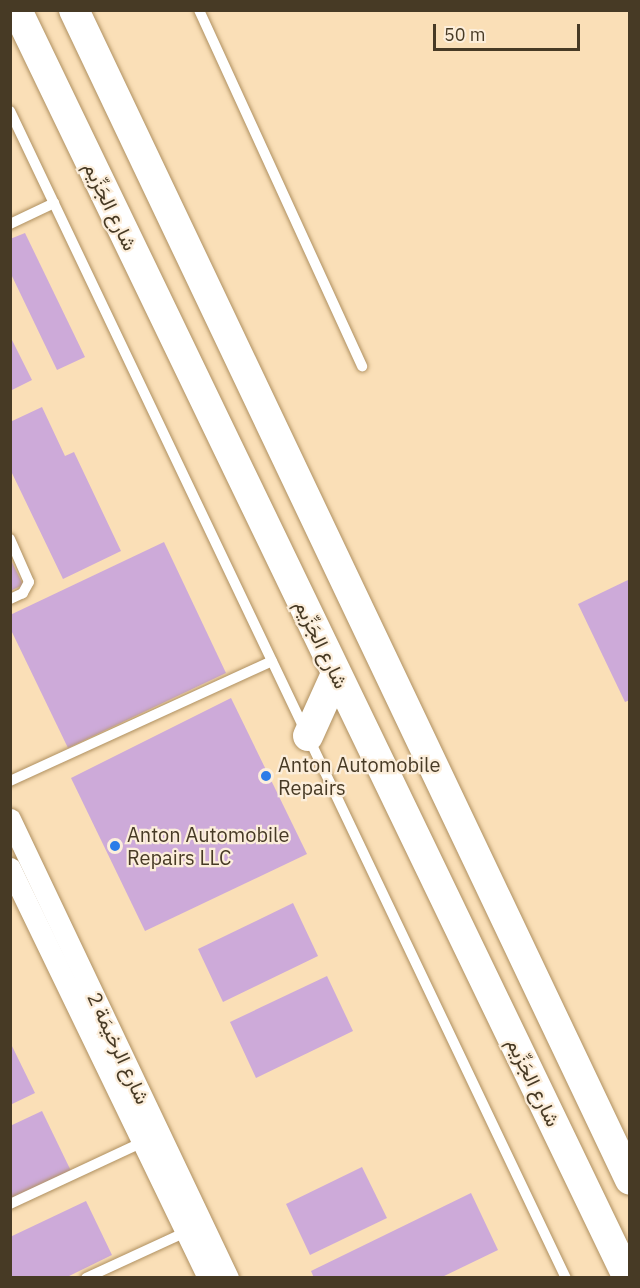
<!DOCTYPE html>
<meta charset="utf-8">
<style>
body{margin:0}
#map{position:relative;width:640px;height:1288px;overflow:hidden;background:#fadfb7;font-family:"IBM Plex Sans",Vazirmatn,sans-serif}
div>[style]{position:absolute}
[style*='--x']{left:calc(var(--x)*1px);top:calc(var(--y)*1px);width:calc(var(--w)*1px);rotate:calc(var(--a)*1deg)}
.building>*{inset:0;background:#cdaad9}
.roads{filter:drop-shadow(0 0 2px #af9060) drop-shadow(0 0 2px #af9060)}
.lane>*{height:10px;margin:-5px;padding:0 5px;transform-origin:5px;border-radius:5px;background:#fff}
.street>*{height:21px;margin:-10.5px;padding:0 10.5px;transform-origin:10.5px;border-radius:10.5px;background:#fff}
.secondary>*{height:30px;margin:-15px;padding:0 15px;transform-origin:15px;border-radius:15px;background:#fff}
.dots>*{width:16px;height:16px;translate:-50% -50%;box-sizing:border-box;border:3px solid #fceedb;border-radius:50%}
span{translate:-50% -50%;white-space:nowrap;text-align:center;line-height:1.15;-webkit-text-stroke:4.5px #fceedb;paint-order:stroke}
.street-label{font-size:20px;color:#473a25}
.poi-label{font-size:20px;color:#473a25}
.left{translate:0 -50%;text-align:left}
.frame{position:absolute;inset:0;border:12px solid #473a25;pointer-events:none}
.scale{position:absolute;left:433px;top:24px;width:147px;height:27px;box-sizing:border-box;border:3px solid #473a25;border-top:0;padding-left:8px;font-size:18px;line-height:21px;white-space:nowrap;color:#473a25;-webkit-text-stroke:4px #fceedb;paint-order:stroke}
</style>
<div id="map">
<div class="building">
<i style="clip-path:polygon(25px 233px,85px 357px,57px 370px,10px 272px,10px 239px)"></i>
<i style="clip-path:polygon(10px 336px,32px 380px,10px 391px)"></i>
<i style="clip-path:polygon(42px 407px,65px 456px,74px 452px,121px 551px,63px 579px,10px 469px,10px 422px)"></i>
<i style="clip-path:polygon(164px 542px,226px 673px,68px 748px,10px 628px,10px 615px)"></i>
<i style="clip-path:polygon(10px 558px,23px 585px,10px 591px)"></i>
<i style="clip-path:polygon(630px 579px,630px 700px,625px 702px,578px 604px)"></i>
<i style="clip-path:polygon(231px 698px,307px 854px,145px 931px,71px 778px)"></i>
<i style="clip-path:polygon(293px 903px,318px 956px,223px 1002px,198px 949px)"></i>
<i style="clip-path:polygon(327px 976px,353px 1031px,256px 1078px,230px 1022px)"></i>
<i style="clip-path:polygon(10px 1042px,35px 1093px,10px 1105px)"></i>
<i style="clip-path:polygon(42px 1111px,71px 1171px,10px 1200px,10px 1126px)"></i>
<i style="clip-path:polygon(362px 1167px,387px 1218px,310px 1255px,286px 1204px)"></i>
<i style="clip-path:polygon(471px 1193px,498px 1250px,440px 1278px,314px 1278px,311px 1271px)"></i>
<i style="clip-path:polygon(86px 1201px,112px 1255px,65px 1278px,10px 1278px,10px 1237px)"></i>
</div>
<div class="roads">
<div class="lane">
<i style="--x:199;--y:10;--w:392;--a:65.4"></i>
<i style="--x:10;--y:111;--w:1293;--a:64.53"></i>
<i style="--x:10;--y:224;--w:49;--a:-25.5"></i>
<i style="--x:10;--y:539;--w:47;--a:66.2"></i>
<i style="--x:29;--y:582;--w:13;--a:119"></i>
<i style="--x:23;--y:593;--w:14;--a:155"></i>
<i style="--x:10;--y:781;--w:288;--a:-24.6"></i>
<i style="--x:10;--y:1204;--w:147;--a:-25"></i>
<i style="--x:86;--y:1278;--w:110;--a:-24.7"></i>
</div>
<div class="street">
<i style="--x:10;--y:819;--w:508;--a:64.59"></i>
<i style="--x:10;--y:868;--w:455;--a:64.2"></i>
</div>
<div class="secondary">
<i style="--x:17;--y:10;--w:1408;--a:64.27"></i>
<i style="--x:74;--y:10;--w:1295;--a:64.58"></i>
<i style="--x:308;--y:736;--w:68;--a:-65.7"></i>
</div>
</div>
<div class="dots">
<i style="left:266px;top:776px;background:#2c7ce8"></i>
<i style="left:115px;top:846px;background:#2c7ce8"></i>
</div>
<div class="street-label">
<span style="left:111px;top:206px;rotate:64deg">شارع الجَزِّيم</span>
<span style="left:322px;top:644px;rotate:64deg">شارع الجَزِّيم</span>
<span style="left:119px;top:1048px;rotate:65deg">شارع الرخيمَة 2</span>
<span style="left:534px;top:1082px;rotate:64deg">شارع الجَزِّيم</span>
</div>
<div class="poi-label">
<span class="left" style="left:278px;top:776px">Anton Automobile<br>Repairs</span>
<span class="left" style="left:127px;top:846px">Anton Automobile<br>Repairs LLC</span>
</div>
<div class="frame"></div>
<div class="scale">50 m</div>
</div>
